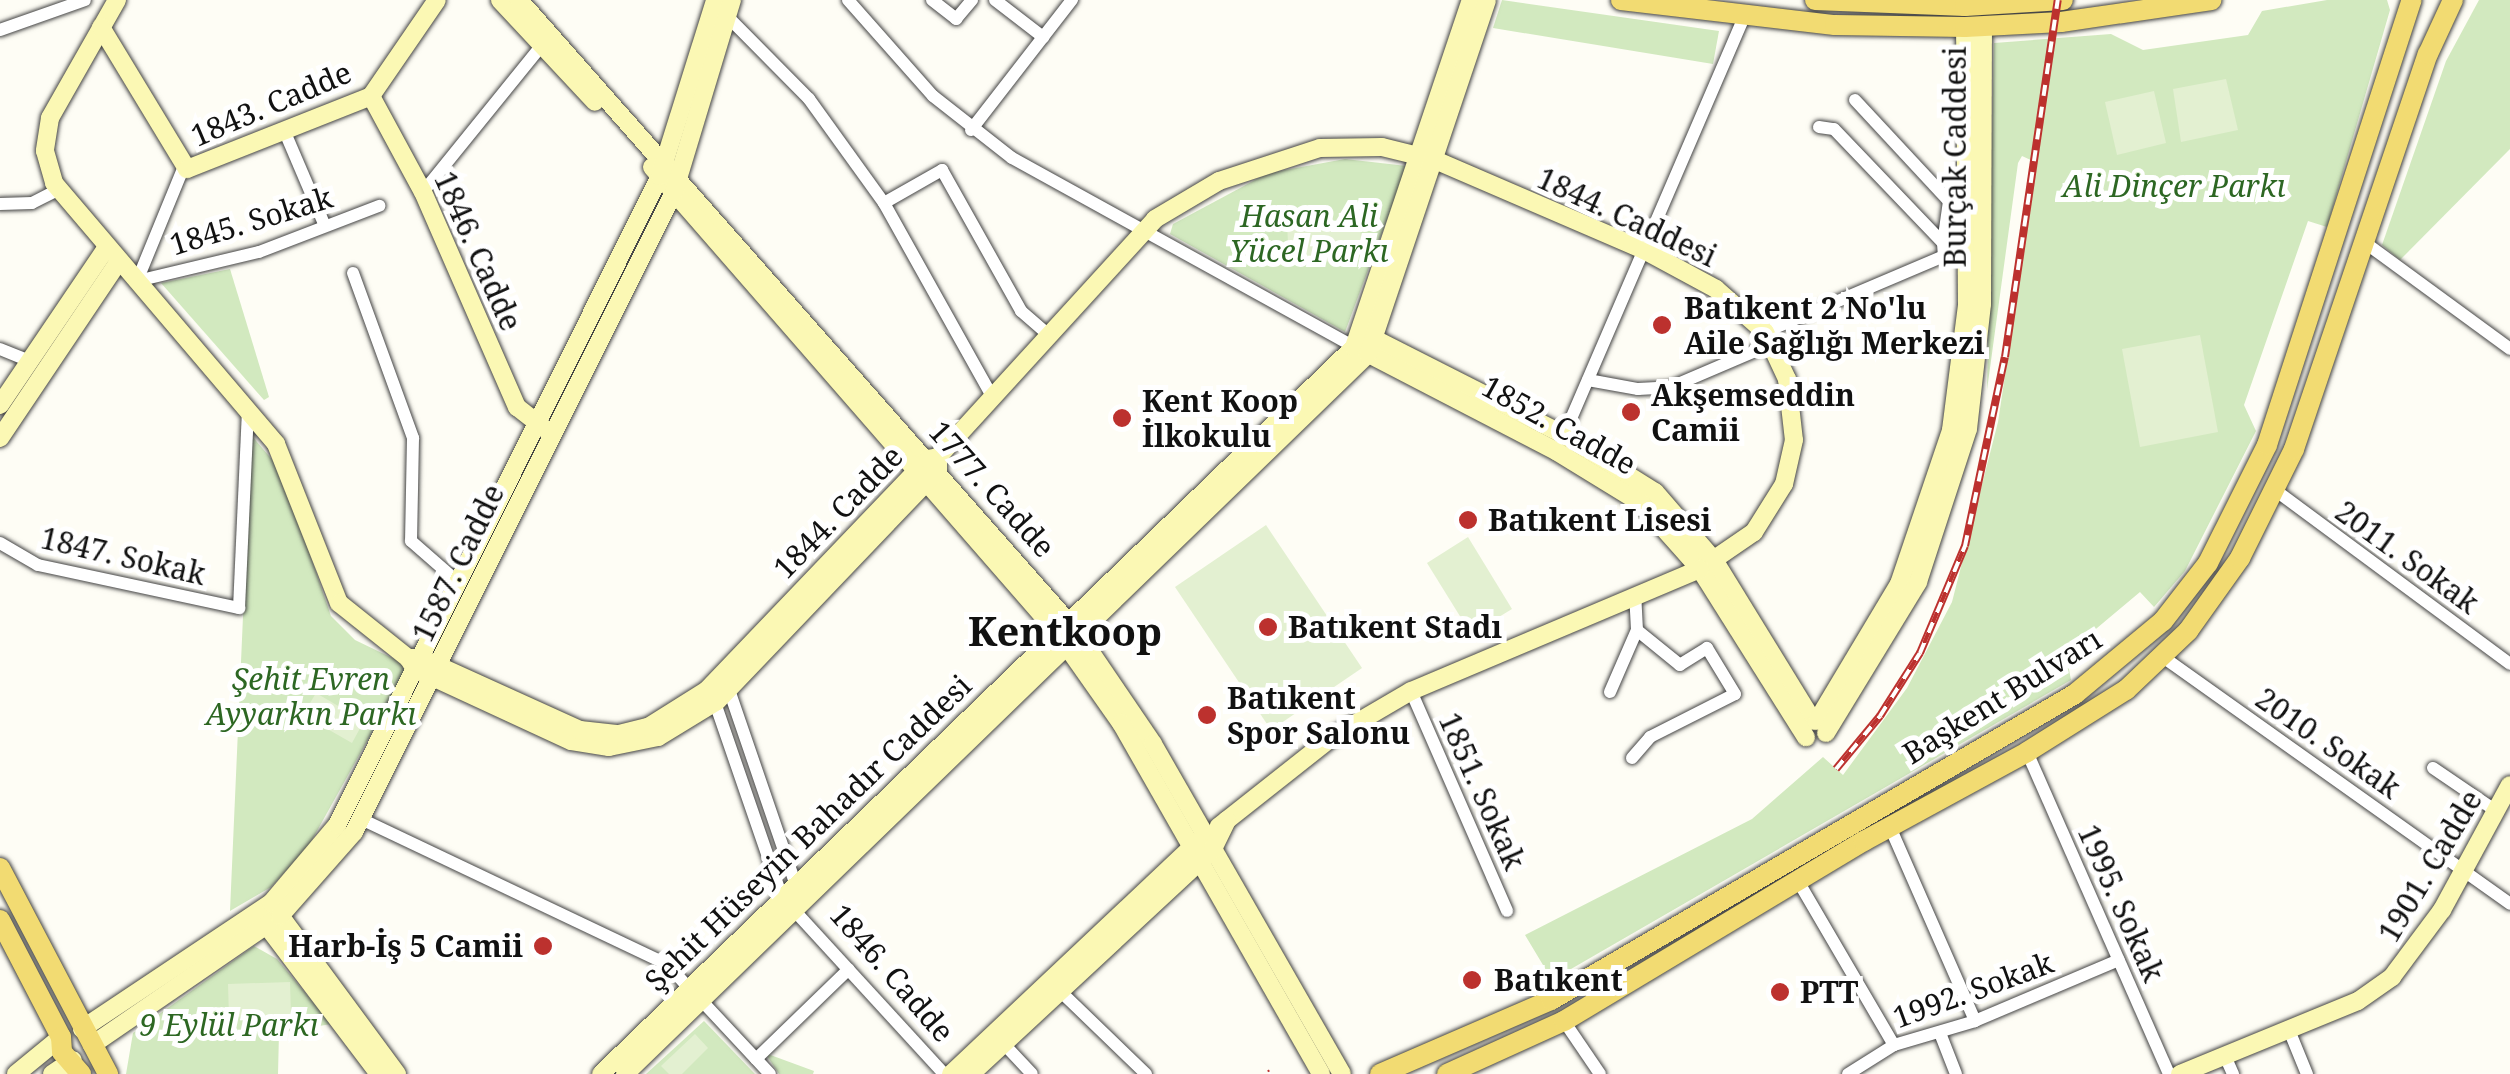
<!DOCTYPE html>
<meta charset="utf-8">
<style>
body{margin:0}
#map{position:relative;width:2510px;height:1074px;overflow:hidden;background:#fefdf5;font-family:"Noto Serif",serif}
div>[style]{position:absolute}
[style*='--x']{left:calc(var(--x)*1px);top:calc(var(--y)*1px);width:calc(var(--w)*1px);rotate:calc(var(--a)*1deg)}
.green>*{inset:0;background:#d2e9bf}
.pitch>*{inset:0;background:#e3f0d1}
.roads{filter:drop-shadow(0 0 2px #444) drop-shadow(0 0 2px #444)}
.street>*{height:12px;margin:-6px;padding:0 6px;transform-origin:6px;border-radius:6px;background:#fff}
.secondary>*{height:18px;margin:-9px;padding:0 9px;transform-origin:9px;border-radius:9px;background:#fbf8b4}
.primary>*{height:20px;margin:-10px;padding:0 10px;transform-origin:10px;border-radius:10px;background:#f2db72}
.rail>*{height:8px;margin-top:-4px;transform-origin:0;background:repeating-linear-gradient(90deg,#fff 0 11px,#bc312e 0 22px);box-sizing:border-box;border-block:2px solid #bc312e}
.dots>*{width:28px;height:28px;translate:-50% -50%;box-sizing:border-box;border:5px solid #fff;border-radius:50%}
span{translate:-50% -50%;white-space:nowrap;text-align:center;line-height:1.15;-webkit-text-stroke:10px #fff;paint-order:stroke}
.street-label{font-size:30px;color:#111}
.park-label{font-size:30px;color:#2d6723;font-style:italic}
.poi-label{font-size:30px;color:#111;font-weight:700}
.left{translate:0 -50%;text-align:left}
.right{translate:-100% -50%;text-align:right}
.district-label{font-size:40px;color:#111;font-weight:700}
</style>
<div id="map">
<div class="green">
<i style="clip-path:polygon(1502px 0,1719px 31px,1713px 64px,1493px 28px)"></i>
<i style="clip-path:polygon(2327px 0,2387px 0,2390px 10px,2327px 227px,2308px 221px,2244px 405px,2256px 431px,2185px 571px,2154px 607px,2140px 592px,2066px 654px,2071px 680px,1552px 980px,1525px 935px,1752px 819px,1823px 757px,1843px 775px,1907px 688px,1952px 602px,1998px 422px,2037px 163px,2022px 156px,2018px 163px,1987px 390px,1994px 43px,2111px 34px,2143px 50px,2248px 35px,2262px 11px)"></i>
<i style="clip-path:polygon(2479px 0,2510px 0,2510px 149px,2400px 260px,2382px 245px,2446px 61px)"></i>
<i style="clip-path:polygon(1345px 159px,1407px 166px,1345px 332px,1170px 234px,1173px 224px,1268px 173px)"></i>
<i style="clip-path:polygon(230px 269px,269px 397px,264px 400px,161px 283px)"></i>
<i style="clip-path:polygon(251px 435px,281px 470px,331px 616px,355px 640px,409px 666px,308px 847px,271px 887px,230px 911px)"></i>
<i style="clip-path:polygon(254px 946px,277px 959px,331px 1024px,279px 1033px,278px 1074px,126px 1074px,133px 1033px)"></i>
<i style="clip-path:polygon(704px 1021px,755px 1074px,646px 1074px)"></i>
<i style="clip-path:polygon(765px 1053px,814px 1071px,813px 1074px,779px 1074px)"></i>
</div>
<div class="pitch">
<i style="clip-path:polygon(2226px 79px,2238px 130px,2181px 142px,2173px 89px)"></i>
<i style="clip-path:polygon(2154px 91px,2166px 143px,2117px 155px,2105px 102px)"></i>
<i style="clip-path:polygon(1360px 220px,1362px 260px,1289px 263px,1287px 223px)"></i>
<i style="clip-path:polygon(2200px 335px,2218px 432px,2140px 447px,2122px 349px)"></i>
<i style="clip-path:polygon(1266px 525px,1362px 668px,1271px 730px,1175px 587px)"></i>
<i style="clip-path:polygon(1468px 537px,1512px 609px,1471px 634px,1427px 563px)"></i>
<i style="clip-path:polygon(316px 693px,364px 721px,352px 743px,303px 715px)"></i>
<i style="clip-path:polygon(290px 982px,291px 1015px,229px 1017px,228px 984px)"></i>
<i style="clip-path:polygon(695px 1034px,708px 1048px,682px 1074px,669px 1074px,661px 1066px)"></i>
</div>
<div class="roads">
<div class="street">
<i style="--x:848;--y:0;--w:128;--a:48.5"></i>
<i style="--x:933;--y:96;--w:100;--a:38.1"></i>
<i style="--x:1012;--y:158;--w:391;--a:28.9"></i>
<i style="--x:932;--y:0;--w:31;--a:38"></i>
<i style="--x:956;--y:19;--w:25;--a:-50"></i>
<i style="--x:995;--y:0;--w:61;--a:37.6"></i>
<i style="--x:727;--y:16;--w:117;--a:45.3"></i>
<i style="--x:809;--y:99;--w:128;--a:54.2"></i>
<i style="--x:884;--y:203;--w:223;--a:60.8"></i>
<i style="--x:0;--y:30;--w:90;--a:-19.4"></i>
<i style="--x:1855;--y:100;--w:138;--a:47.1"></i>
<i style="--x:1949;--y:201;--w:42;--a:98.1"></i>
<i style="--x:1819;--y:127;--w:15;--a:8"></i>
<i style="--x:1834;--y:129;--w:158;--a:46.3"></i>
<i style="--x:1943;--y:243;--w:13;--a:86"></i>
<i style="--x:284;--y:130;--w:104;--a:66.9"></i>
<i style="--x:971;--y:130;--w:165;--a:-52.2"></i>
<i style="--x:423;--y:192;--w:189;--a:-51"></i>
<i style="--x:884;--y:203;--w:67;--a:-29.6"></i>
<i style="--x:942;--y:170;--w:162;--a:60.7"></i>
<i style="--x:1021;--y:311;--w:37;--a:41"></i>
<i style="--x:0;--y:204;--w:32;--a:-2"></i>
<i style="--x:32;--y:203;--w:29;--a:-27"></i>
<i style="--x:2364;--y:242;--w:181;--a:36.2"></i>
<i style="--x:353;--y:273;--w:176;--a:70"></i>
<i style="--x:413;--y:438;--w:103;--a:91.1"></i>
<i style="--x:411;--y:541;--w:64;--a:41.2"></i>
<i style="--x:137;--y:281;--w:125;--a:-13.4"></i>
<i style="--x:259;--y:252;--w:129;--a:-21"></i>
<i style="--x:137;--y:281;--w:121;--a:-67.7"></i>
<i style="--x:1765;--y:332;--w:220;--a:-23"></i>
<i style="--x:0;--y:349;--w:31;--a:22"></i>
<i style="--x:1588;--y:380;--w:51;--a:10.2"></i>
<i style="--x:1638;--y:389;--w:33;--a:-3"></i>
<i style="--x:1671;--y:387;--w:110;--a:-23.1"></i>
<i style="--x:1564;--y:435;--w:455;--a:-66.7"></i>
<i style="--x:2275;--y:490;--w:292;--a:36.5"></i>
<i style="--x:0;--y:543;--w:44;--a:30.1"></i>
<i style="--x:38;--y:565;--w:206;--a:12.1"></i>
<i style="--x:239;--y:608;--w:199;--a:-87.4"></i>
<i style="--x:2163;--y:657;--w:426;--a:35.4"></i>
<i style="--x:727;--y:684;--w:219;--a:71.1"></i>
<i style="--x:1411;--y:691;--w:240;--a:66.4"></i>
<i style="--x:1610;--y:692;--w:68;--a:-66.5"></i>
<i style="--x:713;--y:697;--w:212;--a:71"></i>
<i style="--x:782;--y:897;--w:240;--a:47.5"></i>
<i style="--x:2027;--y:752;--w:352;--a:66.2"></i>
<i style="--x:1632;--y:758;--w:28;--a:-49"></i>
<i style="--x:1650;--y:737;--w:95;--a:-26.8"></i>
<i style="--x:1735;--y:694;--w:54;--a:-121.3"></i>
<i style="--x:1707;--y:648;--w:32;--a:148"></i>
<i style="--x:1680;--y:665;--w:55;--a:-140.9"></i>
<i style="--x:1637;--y:630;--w:33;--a:-93"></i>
<i style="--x:2433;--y:768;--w:76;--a:34.3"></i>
<i style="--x:361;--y:819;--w:340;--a:25.4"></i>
<i style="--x:668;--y:965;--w:31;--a:48"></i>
<i style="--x:1890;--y:827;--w:212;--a:66.3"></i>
<i style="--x:1798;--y:881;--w:190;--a:59.7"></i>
<i style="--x:1059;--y:990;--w:121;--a:44"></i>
<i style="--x:701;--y:1000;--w:101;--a:47"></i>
<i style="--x:1564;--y:1021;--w:64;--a:55.8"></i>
<i style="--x:2289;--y:1030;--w:48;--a:67.8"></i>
<i style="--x:1940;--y:1033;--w:44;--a:68.7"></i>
<i style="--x:1003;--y:1043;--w:42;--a:46.9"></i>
<i style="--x:2225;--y:1056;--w:20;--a:66"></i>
<i style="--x:756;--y:1059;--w:129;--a:-44.1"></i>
<i style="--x:1848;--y:1074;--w:54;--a:-32.2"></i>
<i style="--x:1894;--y:1045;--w:84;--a:-16.5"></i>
<i style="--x:1975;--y:1021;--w:156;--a:-23"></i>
</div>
<div class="secondary">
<i style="--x:117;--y:0;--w:136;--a:119.6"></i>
<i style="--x:50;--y:118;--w:33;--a:99"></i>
<i style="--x:45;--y:151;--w:33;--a:74"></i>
<i style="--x:54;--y:183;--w:343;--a:49.6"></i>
<i style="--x:276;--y:444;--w:171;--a:68.4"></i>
<i style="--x:339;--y:603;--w:88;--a:38.6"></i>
<i style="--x:500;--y:0;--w:139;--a:47"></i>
<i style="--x:519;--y:0;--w:843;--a:48.56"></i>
<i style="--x:1077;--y:632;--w:135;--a:55.8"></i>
<i style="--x:1153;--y:744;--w:380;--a:60.2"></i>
<i style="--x:101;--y:27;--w:166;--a:58.8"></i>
<i style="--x:187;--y:169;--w:198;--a:-21.6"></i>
<i style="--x:371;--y:96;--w:116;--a:-55.5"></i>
<i style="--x:371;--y:96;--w:109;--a:61.6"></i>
<i style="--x:423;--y:192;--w:235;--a:66.4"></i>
<i style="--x:517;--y:407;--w:39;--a:38"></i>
<i style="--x:652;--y:167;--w:615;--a:48.95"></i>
<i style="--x:1056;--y:631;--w:113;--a:54.8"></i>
<i style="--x:1121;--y:723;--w:404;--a:60.3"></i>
<i style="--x:1365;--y:334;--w:223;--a:26.9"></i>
<i style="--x:1564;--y:435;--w:107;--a:32.1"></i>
<i style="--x:1655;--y:492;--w:90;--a:49.1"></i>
<i style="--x:1714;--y:560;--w:189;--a:58.4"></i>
<i style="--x:1359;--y:349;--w:222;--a:27.4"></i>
<i style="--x:1556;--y:451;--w:101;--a:31.6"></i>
<i style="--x:1642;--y:504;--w:87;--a:48.3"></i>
<i style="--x:1700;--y:569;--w:199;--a:57.8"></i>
<i style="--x:0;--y:405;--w:191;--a:-55.9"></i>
<i style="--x:0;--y:438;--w:213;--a:-56.1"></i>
<i style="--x:938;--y:457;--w:322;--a:-47.6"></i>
<i style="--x:1155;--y:219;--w:74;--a:-30.7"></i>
<i style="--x:1219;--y:181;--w:106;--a:-18.1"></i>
<i style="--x:1320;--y:148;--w:62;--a:-0.9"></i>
<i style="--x:1382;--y:147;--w:55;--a:13.8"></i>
<i style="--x:1435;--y:160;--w:228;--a:23.3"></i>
<i style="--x:1644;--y:250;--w:82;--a:28.4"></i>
<i style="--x:1716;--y:289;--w:65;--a:41.3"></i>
<i style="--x:1765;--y:332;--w:52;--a:64.9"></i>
<i style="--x:1787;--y:379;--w:61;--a:83.5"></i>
<i style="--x:1794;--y:440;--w:45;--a:102.8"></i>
<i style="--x:1784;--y:484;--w:57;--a:122"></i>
<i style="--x:1754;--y:532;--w:65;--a:145.6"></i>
<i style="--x:1700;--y:569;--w:314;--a:157.1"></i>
<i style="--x:1411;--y:691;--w:93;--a:149.6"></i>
<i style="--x:1331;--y:738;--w:132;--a:141.7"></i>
<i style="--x:938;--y:457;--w:13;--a:90"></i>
<i style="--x:938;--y:470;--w:320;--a:133.7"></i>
<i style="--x:717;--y:701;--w:69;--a:148.6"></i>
<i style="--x:658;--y:737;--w:50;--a:168.5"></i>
<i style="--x:609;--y:747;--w:38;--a:-171"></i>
<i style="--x:571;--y:741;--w:172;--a:-155.2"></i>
<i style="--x:415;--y:669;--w:13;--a:-122"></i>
<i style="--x:408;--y:658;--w:13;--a:0"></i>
<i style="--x:421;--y:658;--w:175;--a:24.4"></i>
<i style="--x:580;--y:730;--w:39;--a:6"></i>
<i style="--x:619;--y:734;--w:30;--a:-14"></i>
<i style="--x:648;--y:727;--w:70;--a:-32.1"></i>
<i style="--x:707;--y:690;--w:320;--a:-46.3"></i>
<i style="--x:928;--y:459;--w:10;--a:-11"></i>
<i style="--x:1817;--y:721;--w:160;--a:-59.1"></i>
<i style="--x:1899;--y:584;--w:163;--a:-71.3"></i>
<i style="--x:1951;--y:430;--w:126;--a:-82.7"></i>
<i style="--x:1967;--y:305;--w:278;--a:-90.4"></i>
<i style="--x:1826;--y:733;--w:177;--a:-58.6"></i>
<i style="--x:1918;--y:582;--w:161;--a:-71.9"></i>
<i style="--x:1968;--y:429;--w:126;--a:-83.6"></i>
<i style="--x:1982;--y:304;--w:278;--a:-89.8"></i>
<i style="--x:276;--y:910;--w:204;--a:53.6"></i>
<i style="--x:261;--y:918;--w:196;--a:52.9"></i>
<i style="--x:82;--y:1029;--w:227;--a:-33.7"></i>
<i style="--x:271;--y:903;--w:102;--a:-49.8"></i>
<i style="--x:337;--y:825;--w:725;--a:-63.54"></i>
<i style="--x:660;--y:176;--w:184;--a:-72.6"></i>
<i style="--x:92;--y:1045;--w:228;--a:-34.5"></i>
<i style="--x:280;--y:916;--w:112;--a:-48.6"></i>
<i style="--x:354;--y:832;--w:716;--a:-63.43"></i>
<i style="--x:674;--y:192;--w:201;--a:-73.2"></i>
<i style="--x:16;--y:1074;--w:58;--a:-39.4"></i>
<i style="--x:52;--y:1074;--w:25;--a:-34"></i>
<i style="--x:601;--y:1074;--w:1047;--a:-43.99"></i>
<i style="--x:1354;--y:347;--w:366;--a:-71.4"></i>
<i style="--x:625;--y:1074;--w:1035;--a:-44.1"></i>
<i style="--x:1368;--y:354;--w:373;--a:-71.4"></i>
<i style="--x:951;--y:1074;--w:338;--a:-43.3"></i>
<i style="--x:971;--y:1074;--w:330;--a:-42.9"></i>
<i style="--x:1213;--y:849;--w:32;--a:-64"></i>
<i style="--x:1227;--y:820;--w:11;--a:142"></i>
<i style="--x:2180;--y:1074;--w:192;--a:-22.3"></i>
<i style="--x:2358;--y:1001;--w:42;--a:-35.2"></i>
<i style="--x:2392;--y:977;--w:84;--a:-53.3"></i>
<i style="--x:2442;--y:910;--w:142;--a:-61.5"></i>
</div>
<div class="primary">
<i style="--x:1621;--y:0;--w:215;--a:6.7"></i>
<i style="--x:1835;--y:25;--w:130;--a:0.9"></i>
<i style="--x:1965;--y:27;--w:96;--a:-3"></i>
<i style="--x:2061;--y:22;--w:152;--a:-8.3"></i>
<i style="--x:1815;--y:0;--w:150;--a:2.3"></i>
<i style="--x:1965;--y:6;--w:98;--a:-3.5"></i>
<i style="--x:0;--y:868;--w:233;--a:62.3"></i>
<i style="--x:0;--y:920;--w:132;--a:62.5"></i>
<i style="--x:61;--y:1037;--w:15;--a:86"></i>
<i style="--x:62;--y:1052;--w:29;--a:49"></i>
<i style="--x:1380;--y:1074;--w:186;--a:-23.4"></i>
<i style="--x:1551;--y:1000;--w:607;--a:-30.28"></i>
<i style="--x:2075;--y:694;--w:114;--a:-39.7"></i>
<i style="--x:2163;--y:621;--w:73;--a:-52.2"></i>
<i style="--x:2208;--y:563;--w:132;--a:-63.4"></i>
<i style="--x:2267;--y:445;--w:468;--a:-72"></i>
<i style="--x:1447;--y:1074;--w:128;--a:-24.4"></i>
<i style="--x:1564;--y:1021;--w:350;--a:-31"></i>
<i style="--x:1864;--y:841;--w:186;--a:-28.6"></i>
<i style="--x:2027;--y:752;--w:117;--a:-32.1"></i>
<i style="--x:2126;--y:690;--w:86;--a:-43.6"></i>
<i style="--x:2188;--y:631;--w:90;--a:-54.5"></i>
<i style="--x:2240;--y:558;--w:122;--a:-63.6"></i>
<i style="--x:2294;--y:449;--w:417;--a:-71.3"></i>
<i style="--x:2428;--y:54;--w:60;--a:-65.2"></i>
</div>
</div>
<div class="rail">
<i style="--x:1836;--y:769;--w:69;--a:-50.3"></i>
<i style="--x:1880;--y:716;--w:75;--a:-57.6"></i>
<i style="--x:1920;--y:653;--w:116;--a:-67.2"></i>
<i style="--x:1965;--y:546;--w:193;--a:-78.1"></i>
<i style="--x:2005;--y:357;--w:361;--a:-81.6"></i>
<i style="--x:1269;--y:1074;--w:2;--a:-27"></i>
</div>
<div class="dots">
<i style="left:1662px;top:325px;background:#bc312e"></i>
<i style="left:1631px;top:412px;background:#bc312e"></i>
<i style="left:1122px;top:418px;background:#bc312e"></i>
<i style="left:1468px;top:520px;background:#bc312e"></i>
<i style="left:1268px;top:627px;background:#bc312e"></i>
<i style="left:1207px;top:715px;background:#bc312e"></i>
<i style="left:543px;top:946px;background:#bc312e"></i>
<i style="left:1472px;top:980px;background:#bc312e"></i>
<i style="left:1780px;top:992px;background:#bc312e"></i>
</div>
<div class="street-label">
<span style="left:271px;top:104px;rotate:-23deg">1843. Cadde</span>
<span style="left:1955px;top:157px;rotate:-90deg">Burçak Caddesi</span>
<span style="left:1627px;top:217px;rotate:25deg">1844. Caddesi</span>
<span style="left:251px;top:221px;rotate:-17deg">1845. Sokak</span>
<span style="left:478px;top:251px;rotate:66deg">1846. Cadde</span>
<span style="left:1559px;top:425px;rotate:29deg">1852. Cadde</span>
<span style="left:992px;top:489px;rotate:48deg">1777. Cadde</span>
<span style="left:838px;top:512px;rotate:-46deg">1844. Cadde</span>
<span style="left:123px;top:556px;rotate:13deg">1847. Sokak</span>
<span style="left:2407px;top:557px;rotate:36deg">2011. Sokak</span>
<span style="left:458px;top:563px;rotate:-64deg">1587. Cadde</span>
<span style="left:2002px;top:696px;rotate:-32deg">Başkent Bulvarı</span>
<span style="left:2328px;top:743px;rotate:35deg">2010. Sokak</span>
<span style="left:1482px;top:791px;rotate:66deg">1851. Sokak</span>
<span style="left:808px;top:833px;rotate:-44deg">Şehit Hüseyin Bahadır Caddesi</span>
<span style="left:2430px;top:866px;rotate:-59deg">1901. Cadde</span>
<span style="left:2121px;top:903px;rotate:66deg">1995. Sokak</span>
<span style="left:892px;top:973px;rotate:49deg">1846. Cadde</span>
<span style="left:1973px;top:990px;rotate:-20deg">1992. Sokak</span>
</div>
<div class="park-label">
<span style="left:2174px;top:186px">Ali Dinçer Parkı</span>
<span style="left:1309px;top:233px">Hasan Ali<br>Yücel Parkı</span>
<span style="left:311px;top:696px">Şehit Evren<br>Ayyarkın Parkı</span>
<span style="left:229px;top:1025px">9 Eylül Parkı</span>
</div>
<div class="poi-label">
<span class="left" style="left:1684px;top:325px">Batıkent 2 No'lu<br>Aile Sağlığı Merkezi</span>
<span class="left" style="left:1651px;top:412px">Akşemseddin<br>Camii</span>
<span class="left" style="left:1142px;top:418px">Kent Koop<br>İlkokulu</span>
<span class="left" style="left:1488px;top:520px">Batıkent Lisesi</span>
<span class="left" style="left:1288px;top:627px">Batıkent Stadı</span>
<span class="left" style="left:1227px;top:715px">Batıkent<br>Spor Salonu</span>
<span class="right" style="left:523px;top:946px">Harb-İş 5 Camii</span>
<span class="left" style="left:1494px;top:980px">Batıkent</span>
<span class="left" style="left:1800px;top:992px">PTT</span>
</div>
<div class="district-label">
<span style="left:1065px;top:631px">Kentkoop</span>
</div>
</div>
